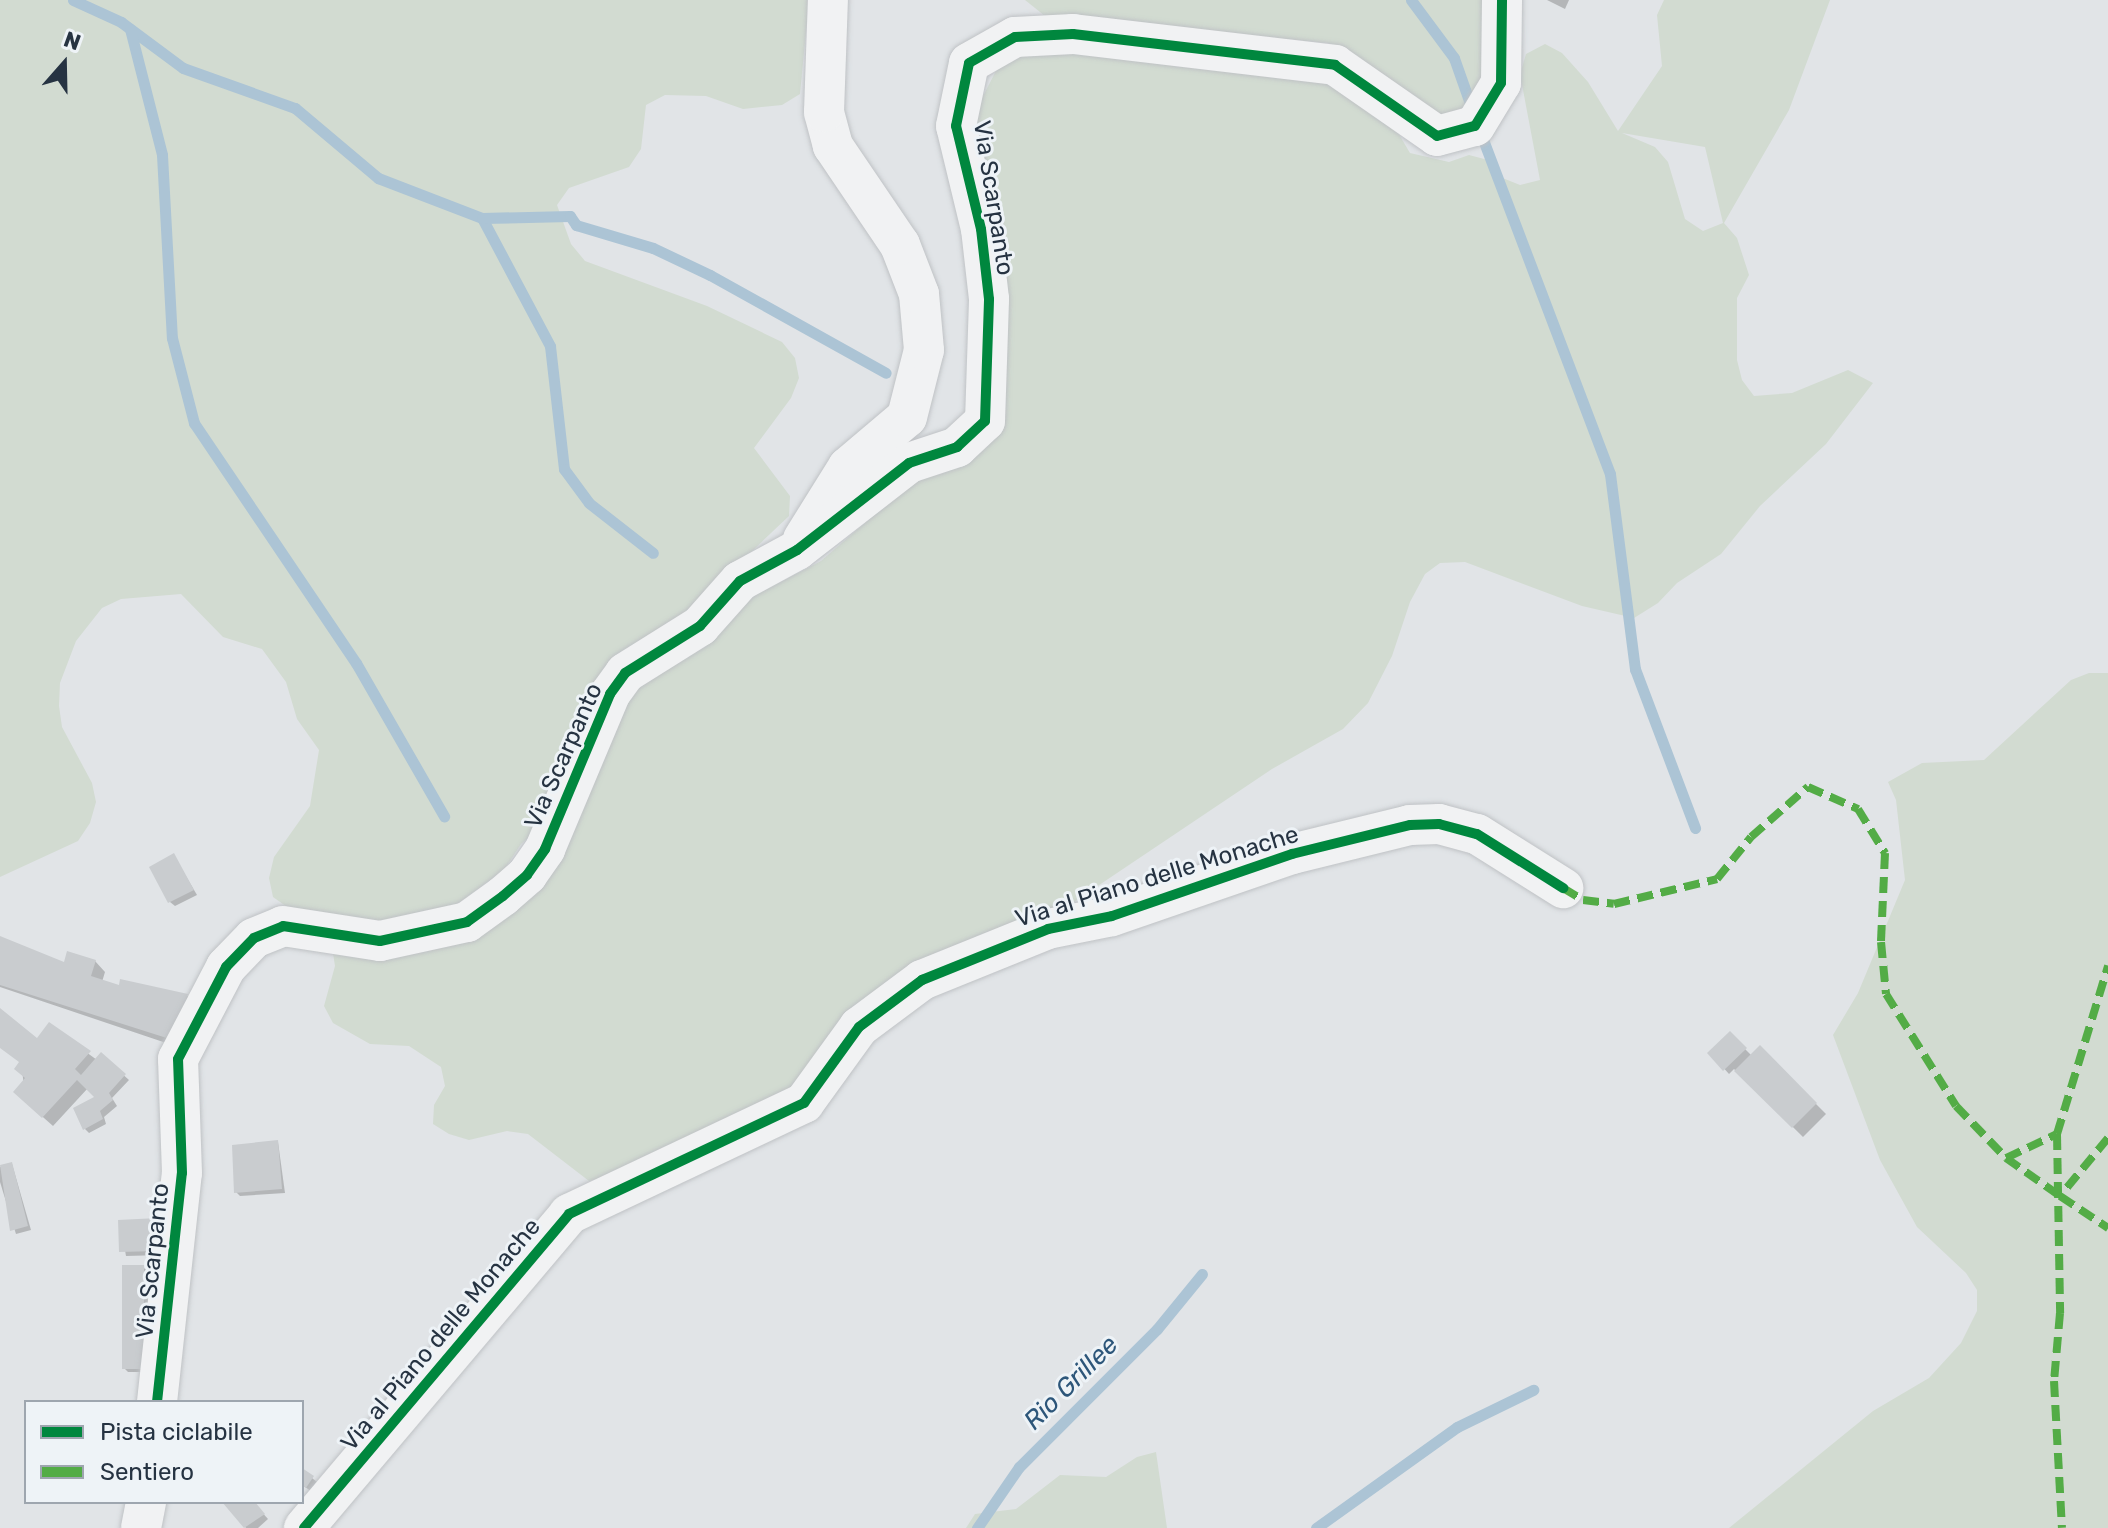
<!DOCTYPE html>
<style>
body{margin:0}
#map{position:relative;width:2108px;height:1528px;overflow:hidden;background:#e1e4e7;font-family:Rubik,sans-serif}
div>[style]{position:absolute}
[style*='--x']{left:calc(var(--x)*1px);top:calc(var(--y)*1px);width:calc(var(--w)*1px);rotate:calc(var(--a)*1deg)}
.green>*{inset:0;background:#d2dbd1}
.shadow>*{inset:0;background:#0003}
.stream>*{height:11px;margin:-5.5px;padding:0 5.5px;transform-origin:5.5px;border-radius:5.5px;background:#acc4d5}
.building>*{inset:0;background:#c9cccf}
.roads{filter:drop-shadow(0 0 2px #bfc2c5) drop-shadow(0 0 2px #bfc2c5)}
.minor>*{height:40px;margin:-20px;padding:0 20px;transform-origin:20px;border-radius:20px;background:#f1f2f3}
.quiet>*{height:8px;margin-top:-4px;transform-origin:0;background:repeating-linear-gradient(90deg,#53ac46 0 16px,transparent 0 24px)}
.cycleway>*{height:10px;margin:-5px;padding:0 5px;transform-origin:5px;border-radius:5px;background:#00873e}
span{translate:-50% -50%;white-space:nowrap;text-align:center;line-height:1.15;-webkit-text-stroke:6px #eef3f7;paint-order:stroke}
.street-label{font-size:24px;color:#263342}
.water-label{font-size:26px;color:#2d567a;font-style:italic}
.legend{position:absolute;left:24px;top:1400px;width:280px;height:104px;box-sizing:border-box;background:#eef3f7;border:2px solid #9ea6af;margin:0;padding:10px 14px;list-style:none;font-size:24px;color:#263342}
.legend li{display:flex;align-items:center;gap:16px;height:40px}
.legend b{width:40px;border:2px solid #9ea6af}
.north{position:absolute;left:24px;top:24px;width:80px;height:80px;-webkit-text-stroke:6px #eef3f7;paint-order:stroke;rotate:20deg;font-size:22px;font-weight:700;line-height:32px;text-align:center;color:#263342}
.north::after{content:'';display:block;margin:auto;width:28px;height:36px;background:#263342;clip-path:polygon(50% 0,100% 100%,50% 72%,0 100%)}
</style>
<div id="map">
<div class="green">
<i style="clip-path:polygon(0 0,809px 0,800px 94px,782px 105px,743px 109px,706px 96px,665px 95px,646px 105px,641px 149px,629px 167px,569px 188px,557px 205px,571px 244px,585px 261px,707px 306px,782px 342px,795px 358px,799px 378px,791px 398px,754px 448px,790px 496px,789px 516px,673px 626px,541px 827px,521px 844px,504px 870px,456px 905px,402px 920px,346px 922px,290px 909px,273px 897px,269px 878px,274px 857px,310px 806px,319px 750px,297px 719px,286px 682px,262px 649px,223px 637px,181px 594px,121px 599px,102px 608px,76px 641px,60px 683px,59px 706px,62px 727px,92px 783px,96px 802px,90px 823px,78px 841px,0 877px)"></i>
<i style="clip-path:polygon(1025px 0,1496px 0,1479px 107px,1443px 117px,1346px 50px,1328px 43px,1045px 16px)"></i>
<i style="clip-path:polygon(evenodd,1664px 0,1830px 0,1789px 110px,1724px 223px,1737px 238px,1749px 275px,1737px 298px,1737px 360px,1742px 380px,1754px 396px,1792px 393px,1848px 370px,1873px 383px,1826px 444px,1760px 506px,1721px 554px,1677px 583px,1658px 603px,1634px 618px,1582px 606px,1465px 562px,1440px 563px,1425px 574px,1410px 602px,1392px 656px,1368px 703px,1343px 729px,1272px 769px,1047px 920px,1010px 936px,815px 1078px,611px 1175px,589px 1181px,528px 1134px,507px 1131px,469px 1140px,449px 1134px,433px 1124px,434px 1105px,445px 1086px,441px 1067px,409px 1046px,370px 1044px,333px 1023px,324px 1006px,335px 966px,332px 947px,477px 930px,625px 699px,750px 598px,821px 561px,917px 478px,998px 434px,1006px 404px,1000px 245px,977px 143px,978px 106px,1002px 59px,1041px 50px,1313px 75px,1382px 106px,1410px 153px,1449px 162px,1469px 155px,1488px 160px,1500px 177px,1520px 185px,1540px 180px,1520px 74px,1526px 54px,1545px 44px,1562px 53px,1588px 82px,1618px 131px,1662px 66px,1657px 15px,1664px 0,1622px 133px,1705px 147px,1723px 223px,1703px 231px,1685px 219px,1668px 162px,1655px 147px,1622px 133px)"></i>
<i style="clip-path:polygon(2089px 673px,2108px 673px,2108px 1528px,1729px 1528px,1873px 1411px,1929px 1378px,1961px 1343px,1977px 1311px,1977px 1290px,1966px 1273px,1917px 1227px,1880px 1160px,1833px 1035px,1858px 993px,1905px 880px,1896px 800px,1888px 782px,1922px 763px,1984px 760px,2071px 680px)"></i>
<i style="clip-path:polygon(1156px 1452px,1167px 1528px,966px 1528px,975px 1514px,1016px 1509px,1060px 1475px,1106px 1477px,1137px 1457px)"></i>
</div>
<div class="shadow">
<i style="clip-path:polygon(1547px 0,1569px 0,1565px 9px)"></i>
<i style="clip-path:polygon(174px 856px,197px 895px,175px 906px,170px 902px)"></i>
<i style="clip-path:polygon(0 938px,65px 965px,95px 961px,105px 972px,102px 982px,120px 988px,187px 996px,197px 1006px,184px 1049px,0 987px)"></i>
<i style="clip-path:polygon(0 1011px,37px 1041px,49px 1025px,97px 1060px,101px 1055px,129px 1080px,112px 1098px,117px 1106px,104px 1117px,106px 1124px,89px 1133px,85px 1129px,97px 1098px,88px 1088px,53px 1126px,26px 1102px,21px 1062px,0 1046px)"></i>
<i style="clip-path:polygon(1730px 1034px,1752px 1056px,1760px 1048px,1826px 1114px,1803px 1137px,1734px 1069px,1729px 1074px,1710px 1053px)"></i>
<i style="clip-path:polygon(278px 1142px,285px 1193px,240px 1196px,236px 1192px)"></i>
<i style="clip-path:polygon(12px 1164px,31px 1230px,16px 1234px,0 1182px,0 1167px)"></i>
<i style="clip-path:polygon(120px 1222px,162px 1255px,126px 1256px)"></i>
<i style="clip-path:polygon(143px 1267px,148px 1272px,148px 1372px,128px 1372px,124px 1368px)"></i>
<i style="clip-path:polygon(302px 1470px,317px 1482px,311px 1491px,302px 1485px)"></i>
<i style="clip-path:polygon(225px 1502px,253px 1502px,268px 1519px,258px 1528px,246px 1528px)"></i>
</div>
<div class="stream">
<i style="--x:73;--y:0;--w:53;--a:24.6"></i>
<i style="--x:121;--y:22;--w:77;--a:36.6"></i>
<i style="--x:183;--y:68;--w:119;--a:19.7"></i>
<i style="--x:295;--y:108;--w:109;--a:40.1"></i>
<i style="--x:378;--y:178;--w:111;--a:21"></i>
<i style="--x:482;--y:218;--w:145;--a:62"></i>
<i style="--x:550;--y:346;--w:124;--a:83.5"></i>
<i style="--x:564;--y:469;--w:42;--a:53.7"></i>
<i style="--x:589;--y:503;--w:81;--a:38"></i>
<i style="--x:1411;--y:0;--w:72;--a:53.4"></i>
<i style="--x:1454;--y:58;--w:54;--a:70.6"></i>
<i style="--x:130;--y:29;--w:130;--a:75.7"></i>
<i style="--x:162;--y:155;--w:183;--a:86.9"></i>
<i style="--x:172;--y:338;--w:88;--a:75.5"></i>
<i style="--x:194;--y:423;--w:290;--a:56"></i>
<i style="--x:356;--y:663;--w:177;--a:60.1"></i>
<i style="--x:1479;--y:129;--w:369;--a:69.2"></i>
<i style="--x:1610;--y:474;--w:197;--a:82.7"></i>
<i style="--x:1635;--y:669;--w:170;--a:69.3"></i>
<i style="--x:482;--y:218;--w:88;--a:-1.3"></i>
<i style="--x:570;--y:216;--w:11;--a:56"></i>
<i style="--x:576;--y:225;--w:80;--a:16.6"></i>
<i style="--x:653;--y:248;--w:63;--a:25.3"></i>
<i style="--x:710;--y:275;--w:201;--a:29.1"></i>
<i style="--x:977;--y:1528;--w:74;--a:-55.5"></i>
<i style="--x:1019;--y:1467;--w:195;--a:-45"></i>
<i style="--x:1157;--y:1329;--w:71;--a:-50.7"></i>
<i style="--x:1316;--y:1528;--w:173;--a:-35.6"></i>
<i style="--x:1457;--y:1427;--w:85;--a:-26"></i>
</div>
<div class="building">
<i style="clip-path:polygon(174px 853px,194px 890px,168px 903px,149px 867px)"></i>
<i style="clip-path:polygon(0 936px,64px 962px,67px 951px,96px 960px,91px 976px,119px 985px,120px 979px,188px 994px,173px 1040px,0 985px)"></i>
<i style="clip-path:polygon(0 1008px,37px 1038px,49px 1022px,91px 1051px,75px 1069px,81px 1075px,101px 1052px,126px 1074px,109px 1093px,113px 1100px,100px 1111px,103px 1119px,83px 1130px,73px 1108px,94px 1097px,77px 1080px,42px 1118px,13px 1092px,25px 1078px,14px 1069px,19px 1062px,0 1048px)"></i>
<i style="clip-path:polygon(1730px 1031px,1747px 1048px,1723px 1071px,1707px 1053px)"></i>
<i style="clip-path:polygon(1760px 1045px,1817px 1103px,1792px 1128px,1734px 1071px)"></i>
<i style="clip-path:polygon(278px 1140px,282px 1189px,234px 1193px,232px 1145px)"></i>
<i style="clip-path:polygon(12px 1162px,28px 1226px,10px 1231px,0 1165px)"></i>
<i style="clip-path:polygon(158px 1218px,158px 1251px,119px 1252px,118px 1220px)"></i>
<i style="clip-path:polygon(122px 1265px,144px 1265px,144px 1369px,122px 1369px)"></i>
<i style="clip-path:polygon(302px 1468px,314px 1476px,306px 1488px,302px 1485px)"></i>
<i style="clip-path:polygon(222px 1502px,255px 1502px,265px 1514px,244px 1528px)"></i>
</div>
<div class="roads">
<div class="minor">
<i style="--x:803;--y:539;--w:85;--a:-58"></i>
<i style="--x:848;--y:467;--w:77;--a:-40.3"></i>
<i style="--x:907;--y:417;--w:69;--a:-75.8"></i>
<i style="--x:924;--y:350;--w:56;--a:-95.1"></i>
<i style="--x:919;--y:294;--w:53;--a:-111.2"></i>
<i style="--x:900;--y:245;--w:120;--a:-124.1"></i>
<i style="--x:833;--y:146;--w:35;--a:-105"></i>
<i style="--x:824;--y:112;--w:112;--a:-88"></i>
<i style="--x:157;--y:1402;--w:230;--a:-83.8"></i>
<i style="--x:182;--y:1173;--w:114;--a:-92"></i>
<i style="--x:178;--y:1059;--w:104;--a:-62.4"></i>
<i style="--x:226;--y:967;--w:40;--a:-46"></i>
<i style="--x:254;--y:938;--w:31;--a:-22"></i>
<i style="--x:283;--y:926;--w:98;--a:8.8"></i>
<i style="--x:380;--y:941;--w:89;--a:-12.3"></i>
<i style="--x:467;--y:922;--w:44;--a:-35.8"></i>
<i style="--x:503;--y:896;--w:32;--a:-41"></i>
<i style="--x:527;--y:875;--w:32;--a:-55"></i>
<i style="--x:545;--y:849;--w:168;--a:-67.2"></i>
<i style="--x:610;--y:694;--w:26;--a:-54"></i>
<i style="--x:625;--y:673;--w:89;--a:-32.1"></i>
<i style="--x:700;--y:626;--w:60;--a:-48.4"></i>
<i style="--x:740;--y:581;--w:65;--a:-28.5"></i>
<i style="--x:797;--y:550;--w:142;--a:-37.8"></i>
<i style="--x:909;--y:463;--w:51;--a:-18.4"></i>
<i style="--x:957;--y:447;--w:38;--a:-43"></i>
<i style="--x:985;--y:421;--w:122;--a:-88.1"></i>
<i style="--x:989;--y:299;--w:70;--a:-96.5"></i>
<i style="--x:981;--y:229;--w:106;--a:-103.6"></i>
<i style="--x:956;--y:126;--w:64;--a:-78.3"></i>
<i style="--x:969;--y:63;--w:53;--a:-29.5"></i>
<i style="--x:1015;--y:37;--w:58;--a:-3"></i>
<i style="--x:1073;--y:34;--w:264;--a:6.7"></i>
<i style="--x:1335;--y:65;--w:124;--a:34.8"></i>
<i style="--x:1437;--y:136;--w:39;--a:-15"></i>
<i style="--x:1475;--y:126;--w:50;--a:-58.8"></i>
<i style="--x:1501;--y:83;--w:83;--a:-89.3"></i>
<i style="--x:141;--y:1528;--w:26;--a:-79"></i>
<i style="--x:304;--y:1528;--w:411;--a:-49.8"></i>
<i style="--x:569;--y:1214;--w:260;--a:-25.3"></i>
<i style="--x:804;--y:1103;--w:94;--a:-54.1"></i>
<i style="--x:859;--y:1027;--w:79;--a:-36.7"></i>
<i style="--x:922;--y:980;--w:136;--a:-22"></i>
<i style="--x:1048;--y:929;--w:65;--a:-11.5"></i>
<i style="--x:1112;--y:916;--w:190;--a:-19"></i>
<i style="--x:1292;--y:854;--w:122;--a:-13.8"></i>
<i style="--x:1410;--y:825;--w:29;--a:-2"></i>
<i style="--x:1439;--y:824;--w:39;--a:15"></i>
<i style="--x:1477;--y:834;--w:102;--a:32.1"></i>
</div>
</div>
<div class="quiet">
<i style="--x:1563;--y:888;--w:23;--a:31"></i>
<i style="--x:1583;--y:900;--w:31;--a:7"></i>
<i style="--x:1614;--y:904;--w:106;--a:-13.6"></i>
<i style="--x:1717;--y:879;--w:54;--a:-51"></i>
<i style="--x:1751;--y:837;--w:76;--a:-41.3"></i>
<i style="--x:1808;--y:787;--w:55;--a:23.7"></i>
<i style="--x:1858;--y:809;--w:52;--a:58.5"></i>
<i style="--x:1885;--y:853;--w:89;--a:92.6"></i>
<i style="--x:1881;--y:942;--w:52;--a:84.5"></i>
<i style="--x:1886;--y:994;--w:132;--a:58"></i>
<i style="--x:1956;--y:1106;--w:72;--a:46.1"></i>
<i style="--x:2006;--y:1158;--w:56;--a:-25.2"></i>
<i style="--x:2057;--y:1134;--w:176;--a:-73.1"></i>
<i style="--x:2057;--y:1134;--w:179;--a:89"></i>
<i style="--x:2060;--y:1313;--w:68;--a:95"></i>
<i style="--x:2054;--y:1381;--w:147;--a:86.9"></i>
<i style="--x:2108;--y:1138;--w:75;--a:129.6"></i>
<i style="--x:2060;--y:1196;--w:58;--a:33.7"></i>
<i style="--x:2006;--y:1158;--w:66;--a:35.1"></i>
</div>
<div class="cycleway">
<i style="--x:157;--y:1402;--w:230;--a:-83.8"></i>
<i style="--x:182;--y:1173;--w:114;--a:-92"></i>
<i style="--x:178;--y:1059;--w:104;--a:-62.4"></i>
<i style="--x:226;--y:967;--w:40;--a:-46"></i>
<i style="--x:254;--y:938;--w:31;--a:-22"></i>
<i style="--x:283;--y:926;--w:98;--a:8.8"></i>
<i style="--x:380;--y:941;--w:89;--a:-12.3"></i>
<i style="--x:467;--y:922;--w:44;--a:-35.8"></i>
<i style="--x:503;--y:896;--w:32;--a:-41"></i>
<i style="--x:527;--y:875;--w:32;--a:-55"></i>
<i style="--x:545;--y:849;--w:168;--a:-67.2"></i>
<i style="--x:610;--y:694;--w:26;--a:-54"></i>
<i style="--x:625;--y:673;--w:89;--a:-32.1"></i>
<i style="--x:700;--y:626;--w:60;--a:-48.4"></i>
<i style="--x:740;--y:581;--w:65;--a:-28.5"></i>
<i style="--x:797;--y:550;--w:142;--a:-37.8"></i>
<i style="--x:909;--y:463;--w:51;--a:-18.4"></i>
<i style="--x:957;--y:447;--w:38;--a:-43"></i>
<i style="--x:985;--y:421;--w:122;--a:-88.1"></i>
<i style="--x:989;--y:299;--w:70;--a:-96.5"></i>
<i style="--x:981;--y:229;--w:106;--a:-103.6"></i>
<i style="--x:956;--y:126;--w:64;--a:-78.3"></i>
<i style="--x:969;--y:63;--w:53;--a:-29.5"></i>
<i style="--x:1015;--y:37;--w:58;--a:-3"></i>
<i style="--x:1073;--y:34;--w:264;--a:6.7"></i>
<i style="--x:1335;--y:65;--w:124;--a:34.8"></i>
<i style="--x:1437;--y:136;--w:39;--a:-15"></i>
<i style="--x:1475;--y:126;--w:50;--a:-58.8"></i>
<i style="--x:1501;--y:83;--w:83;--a:-89.3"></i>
<i style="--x:304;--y:1528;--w:411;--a:-49.8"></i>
<i style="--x:569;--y:1214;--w:260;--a:-25.3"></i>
<i style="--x:804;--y:1103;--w:94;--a:-54.1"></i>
<i style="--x:859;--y:1027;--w:79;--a:-36.7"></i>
<i style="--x:922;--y:980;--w:136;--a:-22"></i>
<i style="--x:1048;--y:929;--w:65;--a:-11.5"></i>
<i style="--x:1112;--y:916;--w:190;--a:-19"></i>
<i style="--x:1292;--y:854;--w:122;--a:-13.8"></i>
<i style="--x:1410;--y:825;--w:29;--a:-2"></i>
<i style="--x:1439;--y:824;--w:39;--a:15"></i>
<i style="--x:1477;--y:834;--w:102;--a:32.1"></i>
</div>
<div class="street-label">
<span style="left:993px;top:198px;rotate:81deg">Via Scarpanto</span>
<span style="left:564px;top:756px;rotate:-66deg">Via Scarpanto</span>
<span style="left:1157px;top:877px;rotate:-17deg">Via al Piano delle Monache</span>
<span style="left:153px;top:1261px;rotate:-84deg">Via Scarpanto</span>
<span style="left:441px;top:1335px;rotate:-50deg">Via al Piano delle Monache</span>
</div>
<div class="water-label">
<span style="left:1071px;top:1383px;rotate:-45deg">Rio Grillee</span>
</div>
<ul class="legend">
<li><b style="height:10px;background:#00873e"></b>Pista ciclabile</li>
<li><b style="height:10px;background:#53ac46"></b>Sentiero</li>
</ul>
<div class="north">N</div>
</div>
